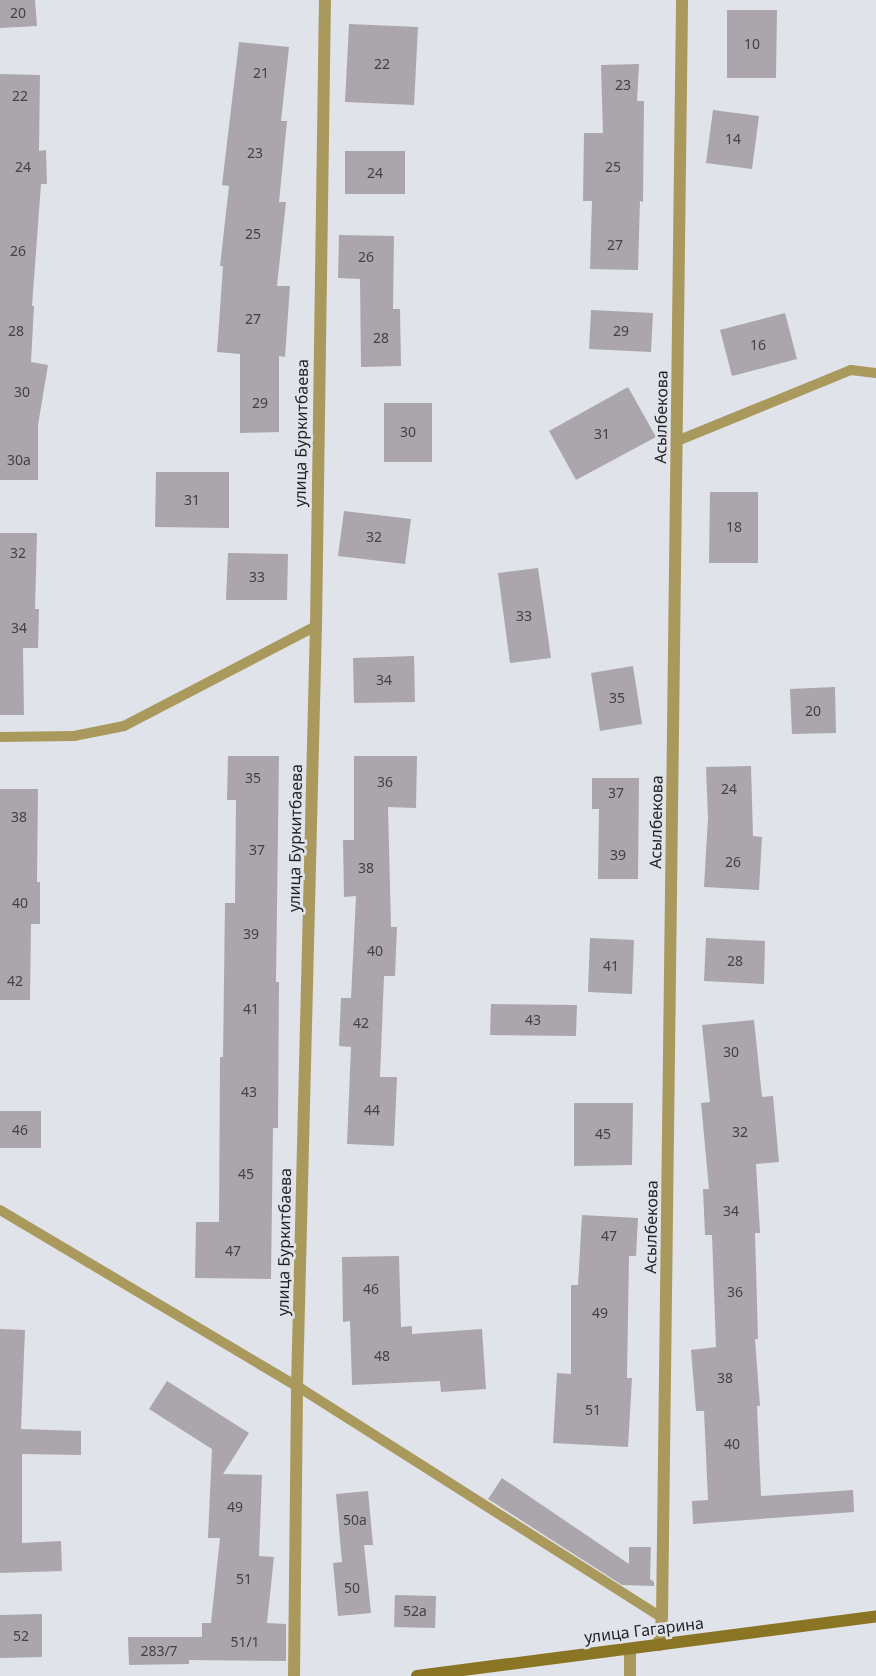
<!DOCTYPE html>
<meta charset="utf-8">
<style>
body{margin:0}
#map{position:relative;width:876px;height:1676px;overflow:hidden;background:#e1e3ea;font-family:"Noto Sans",sans-serif}
div>[style]{position:absolute}
[style*='--x']{left:calc(var(--x)*1px);top:calc(var(--y)*1px);width:calc(var(--w)*1px);rotate:calc(var(--a)*1deg)}
.building>*{inset:0;background:#aaa6ac}
.lane>*{height:10px;margin:-5px;padding:0 5px;transform-origin:5px;border-radius:5px;background:#aa995c}
.street>*{height:12px;margin:-6px;padding:0 6px;transform-origin:6px;border-radius:6px;background:#aa995c}
.secondary>*{height:12px;margin:-6px;padding:0 6px;transform-origin:6px;border-radius:6px;background:#8a7525}
span{translate:-50% -50%;white-space:nowrap;text-align:center;line-height:1.15;-webkit-text-stroke:5px #e1e3ea;paint-order:stroke}
.number-label{font-size:14px;color:#424245}
.number-label span{-webkit-text-stroke-width:0}
.street-label{font-size:16px;color:#1f2023}
</style>
<div id="map">
<div class="building">
<i style="clip-path:polygon(0 0,35px 0,37px 26px,0 28px)"></i>
<i style="clip-path:polygon(727px 10px,777px 10px,776px 78px,727px 78px)"></i>
<i style="clip-path:polygon(349px 24px,418px 27px,414px 105px,345px 102px)"></i>
<i style="clip-path:polygon(239px 42px,289px 47px,281px 121px,287px 121px,279px 202px,286px 202px,277px 286px,290px 286px,285px 357px,279px 356px,279px 432px,240px 433px,240px 354px,217px 352px,223px 266px,220px 266px,229px 186px,222px 185px)"></i>
<i style="clip-path:polygon(639px 64px,637px 101px,644px 101px,643px 202px,640px 201px,638px 270px,590px 269px,592px 201px,583px 201px,584px 133px,603px 133px,601px 65px)"></i>
<i style="clip-path:polygon(0 74px,40px 75px,39px 151px,46px 150px,47px 184px,41px 184px,32px 306px,34px 306px,31px 362px,48px 365px,38px 425px,38px 480px,0 480px)"></i>
<i style="clip-path:polygon(713px 110px,759px 116px,752px 169px,706px 163px)"></i>
<i style="clip-path:polygon(345px 151px,405px 151px,405px 194px,345px 194px)"></i>
<i style="clip-path:polygon(339px 235px,394px 236px,393px 309px,400px 309px,401px 366px,361px 367px,360px 279px,338px 278px)"></i>
<i style="clip-path:polygon(591px 310px,653px 313px,651px 352px,589px 349px)"></i>
<i style="clip-path:polygon(785px 313px,797px 359px,732px 376px,720px 330px)"></i>
<i style="clip-path:polygon(628px 387px,656px 437px,576px 480px,549px 431px)"></i>
<i style="clip-path:polygon(384px 403px,432px 403px,432px 462px,384px 462px)"></i>
<i style="clip-path:polygon(156px 472px,229px 472px,229px 528px,155px 527px)"></i>
<i style="clip-path:polygon(710px 492px,758px 492px,758px 563px,709px 563px)"></i>
<i style="clip-path:polygon(344px 511px,411px 519px,405px 564px,338px 556px)"></i>
<i style="clip-path:polygon(0 533px,37px 533px,35px 609px,39px 609px,38px 648px,23px 648px,24px 715px,0 715px)"></i>
<i style="clip-path:polygon(228px 553px,288px 554px,287px 600px,226px 600px)"></i>
<i style="clip-path:polygon(538px 568px,551px 658px,510px 663px,498px 573px)"></i>
<i style="clip-path:polygon(414px 656px,415px 702px,354px 703px,353px 658px)"></i>
<i style="clip-path:polygon(633px 666px,642px 724px,600px 731px,591px 673px)"></i>
<i style="clip-path:polygon(835px 687px,836px 733px,792px 734px,790px 689px)"></i>
<i style="clip-path:polygon(228px 756px,279px 756px,276px 982px,279px 982px,278px 1128px,273px 1128px,271px 1279px,195px 1278px,196px 1222px,219px 1222px,220px 1057px,223px 1057px,225px 903px,235px 903px,236px 800px,227px 800px)"></i>
<i style="clip-path:polygon(354px 756px,417px 756px,416px 808px,388px 807px,391px 927px,397px 927px,395px 976px,384px 976px,380px 1077px,397px 1077px,394px 1146px,347px 1144px,351px 1047px,339px 1046px,341px 998px,351px 998px,356px 896px,344px 897px,343px 840px,354px 840px)"></i>
<i style="clip-path:polygon(751px 766px,753px 836px,762px 837px,759px 890px,704px 887px,708px 818px,706px 767px)"></i>
<i style="clip-path:polygon(592px 778px,639px 778px,638px 879px,598px 879px,599px 809px,592px 809px)"></i>
<i style="clip-path:polygon(0 789px,38px 789px,37px 882px,40px 882px,40px 924px,31px 924px,30px 1000px,0 1000px)"></i>
<i style="clip-path:polygon(590px 938px,634px 940px,632px 994px,588px 992px)"></i>
<i style="clip-path:polygon(706px 938px,765px 941px,764px 984px,704px 981px)"></i>
<i style="clip-path:polygon(491px 1004px,577px 1005px,576px 1036px,490px 1035px)"></i>
<i style="clip-path:polygon(754px 1020px,762px 1097px,773px 1096px,779px 1162px,756px 1164px,760px 1233px,755px 1233px,758px 1339px,755px 1339px,760px 1406px,757px 1406px,761px 1496px,853px 1490px,854px 1512px,693px 1524px,692px 1501px,708px 1500px,704px 1411px,696px 1411px,691px 1350px,716px 1347px,712px 1235px,705px 1235px,703px 1189px,709px 1189px,701px 1103px,710px 1102px,702px 1025px)"></i>
<i style="clip-path:polygon(574px 1103px,633px 1103px,632px 1165px,574px 1166px)"></i>
<i style="clip-path:polygon(0 1111px,41px 1111px,41px 1148px,0 1148px)"></i>
<i style="clip-path:polygon(582px 1215px,638px 1218px,636px 1256px,629px 1256px,627px 1378px,632px 1378px,628px 1447px,553px 1443px,557px 1373px,571px 1374px,571px 1285px,578px 1285px)"></i>
<i style="clip-path:polygon(399px 1256px,401px 1327px,412px 1326px,412px 1334px,482px 1329px,486px 1389px,441px 1392px,440px 1381px,352px 1385px,350px 1321px,343px 1322px,342px 1257px)"></i>
<i style="clip-path:polygon(0 1329px,25px 1330px,21px 1429px,81px 1431px,81px 1455px,22px 1454px,22px 1543px,61px 1541px,62px 1571px,0 1573px)"></i>
<i style="clip-path:polygon(167px 1381px,249px 1433px,223px 1474px,262px 1475px,259px 1556px,274px 1557px,267px 1623px,286px 1624px,286px 1661px,189px 1660px,189px 1664px,129px 1665px,128px 1637px,202px 1637px,202px 1623px,211px 1623px,220px 1538px,208px 1538px,212px 1449px,149px 1409px)"></i>
<i style="clip-path:polygon(502px 1478px,629px 1564px,629px 1547px,651px 1547px,650px 1579px,654px 1582px,654px 1586px,622px 1585px,488px 1499px)"></i>
<i style="clip-path:polygon(368px 1491px,373px 1545px,364px 1545px,371px 1613px,338px 1616px,333px 1563px,342px 1562px,336px 1494px)"></i>
<i style="clip-path:polygon(395px 1595px,436px 1596px,435px 1628px,394px 1627px)"></i>
<i style="clip-path:polygon(42px 1614px,42px 1657px,0 1658px,0 1615px)"></i>
</div>
<div class="lane">
<i style="--x:677;--y:441;--w:188;--a:-22.2"></i>
<i style="--x:851;--y:370;--w:25;--a:7"></i>
<i style="--x:0;--y:737;--w:74;--a:-0.8"></i>
<i style="--x:74;--y:736;--w:51;--a:-11.3"></i>
<i style="--x:124;--y:726;--w:216;--a:-27.5"></i>
<i style="--x:0;--y:1210;--w:345;--a:30.7"></i>
<i style="--x:297;--y:1386;--w:432;--a:32.4"></i>
</div>
<div class="street">
<i style="--x:659;--y:1645;--w:27;--a:-84"></i>
<i style="--x:662;--y:1618;--w:1618;--a:-89.29"></i>
<i style="--x:630;--y:1649;--w:27;--a:90"></i>
<i style="--x:294;--y:1676;--w:290;--a:-89.4"></i>
<i style="--x:297;--y:1386;--w:760;--a:-88.57"></i>
<i style="--x:316;--y:626;--w:626;--a:-89.18"></i>
</div>
<div class="secondary">
<i style="--x:417;--y:1676;--w:463;--a:-7.4"></i>
</div>
<div class="number-label">
<span style="left:18px;top:13px">20</span>
<span style="left:752px;top:44px">10</span>
<span style="left:382px;top:64px">22</span>
<span style="left:261px;top:73px">21</span>
<span style="left:623px;top:85px">23</span>
<span style="left:20px;top:96px">22</span>
<span style="left:733px;top:139px">14</span>
<span style="left:255px;top:153px">23</span>
<span style="left:23px;top:167px">24</span>
<span style="left:613px;top:167px">25</span>
<span style="left:375px;top:173px">24</span>
<span style="left:253px;top:234px">25</span>
<span style="left:615px;top:245px">27</span>
<span style="left:18px;top:251px">26</span>
<span style="left:366px;top:257px">26</span>
<span style="left:253px;top:319px">27</span>
<span style="left:16px;top:331px">28</span>
<span style="left:621px;top:331px">29</span>
<span style="left:381px;top:338px">28</span>
<span style="left:758px;top:345px">16</span>
<span style="left:22px;top:392px">30</span>
<span style="left:260px;top:403px">29</span>
<span style="left:408px;top:432px">30</span>
<span style="left:602px;top:434px">31</span>
<span style="left:19px;top:460px">30а</span>
<span style="left:192px;top:500px">31</span>
<span style="left:734px;top:527px">18</span>
<span style="left:374px;top:537px">32</span>
<span style="left:18px;top:553px">32</span>
<span style="left:257px;top:577px">33</span>
<span style="left:524px;top:616px">33</span>
<span style="left:19px;top:628px">34</span>
<span style="left:384px;top:680px">34</span>
<span style="left:617px;top:698px">35</span>
<span style="left:813px;top:711px">20</span>
<span style="left:253px;top:778px">35</span>
<span style="left:385px;top:782px">36</span>
<span style="left:729px;top:789px">24</span>
<span style="left:616px;top:793px">37</span>
<span style="left:19px;top:817px">38</span>
<span style="left:257px;top:850px">37</span>
<span style="left:618px;top:855px">39</span>
<span style="left:733px;top:862px">26</span>
<span style="left:366px;top:868px">38</span>
<span style="left:20px;top:903px">40</span>
<span style="left:251px;top:934px">39</span>
<span style="left:375px;top:951px">40</span>
<span style="left:735px;top:961px">28</span>
<span style="left:611px;top:966px">41</span>
<span style="left:15px;top:981px">42</span>
<span style="left:251px;top:1009px">41</span>
<span style="left:533px;top:1020px">43</span>
<span style="left:361px;top:1023px">42</span>
<span style="left:731px;top:1052px">30</span>
<span style="left:249px;top:1092px">43</span>
<span style="left:372px;top:1110px">44</span>
<span style="left:20px;top:1130px">46</span>
<span style="left:740px;top:1132px">32</span>
<span style="left:603px;top:1134px">45</span>
<span style="left:246px;top:1174px">45</span>
<span style="left:731px;top:1211px">34</span>
<span style="left:609px;top:1236px">47</span>
<span style="left:233px;top:1251px">47</span>
<span style="left:371px;top:1289px">46</span>
<span style="left:735px;top:1292px">36</span>
<span style="left:600px;top:1313px">49</span>
<span style="left:382px;top:1356px">48</span>
<span style="left:725px;top:1378px">38</span>
<span style="left:593px;top:1410px">51</span>
<span style="left:732px;top:1444px">40</span>
<span style="left:235px;top:1507px">49</span>
<span style="left:355px;top:1520px">50а</span>
<span style="left:244px;top:1579px">51</span>
<span style="left:352px;top:1588px">50</span>
<span style="left:415px;top:1611px">52а</span>
<span style="left:21px;top:1636px">52</span>
<span style="left:245px;top:1642px">51/1</span>
<span style="left:159px;top:1651px">283/7</span>
</div>
<div class="street-label">
<span style="left:661px;top:417px;rotate:-89deg">Асылбекова</span>
<span style="left:301px;top:433px;rotate:-89deg">улица Буркитбаева</span>
<span style="left:656px;top:822px;rotate:-89deg">Асылбекова</span>
<span style="left:295px;top:838px;rotate:-89deg">улица Буркитбаева</span>
<span style="left:651px;top:1227px;rotate:-89deg">Асылбекова</span>
<span style="left:284px;top:1242px;rotate:-89deg">улица Буркитбаева</span>
<span style="left:644px;top:1630px;rotate:-7deg">улица Гагарина</span>
</div>
</div>
